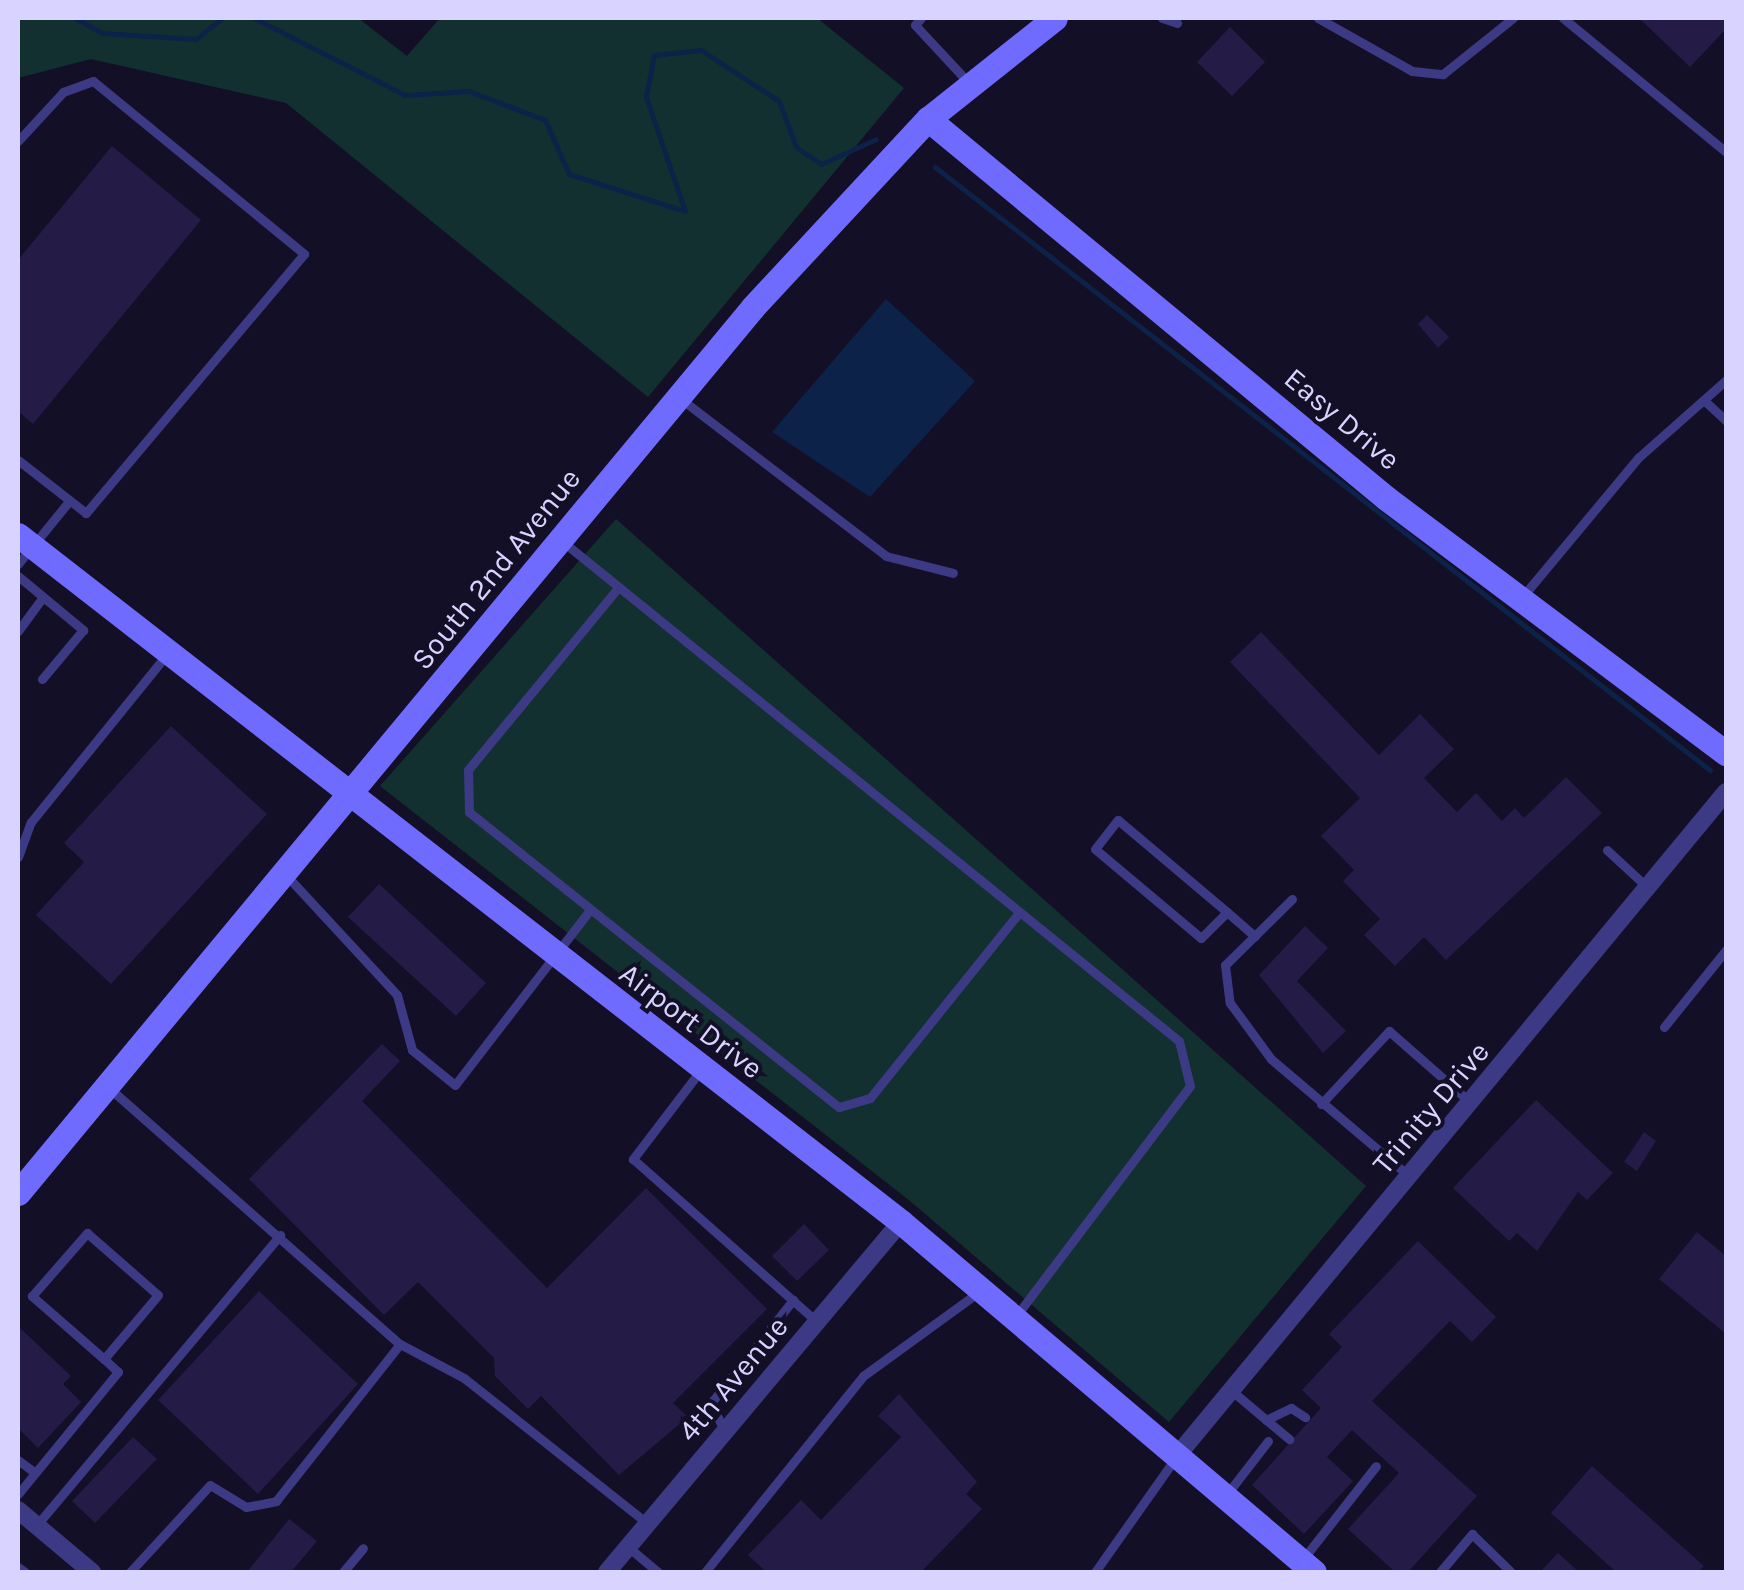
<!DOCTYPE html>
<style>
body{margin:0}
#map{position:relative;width:1744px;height:1590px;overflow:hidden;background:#130f26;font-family:Karla,sans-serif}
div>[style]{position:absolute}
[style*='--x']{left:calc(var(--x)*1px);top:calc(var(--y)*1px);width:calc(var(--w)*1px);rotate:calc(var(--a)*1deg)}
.green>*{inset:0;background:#12302f}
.water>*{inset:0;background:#0c2248}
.stream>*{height:5px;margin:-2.5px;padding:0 2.5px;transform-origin:2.5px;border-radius:2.5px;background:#0c2248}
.building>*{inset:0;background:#241b47}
.lane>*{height:9px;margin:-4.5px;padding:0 4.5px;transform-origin:4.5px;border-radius:4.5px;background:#3d3a85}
.street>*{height:18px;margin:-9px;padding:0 9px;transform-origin:9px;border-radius:9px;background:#3d3a85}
.secondary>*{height:25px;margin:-12.5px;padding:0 12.5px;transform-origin:12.5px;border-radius:12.5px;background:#6f6bff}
span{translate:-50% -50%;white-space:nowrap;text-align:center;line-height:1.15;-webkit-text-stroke:8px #130f26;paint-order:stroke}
.street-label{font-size:30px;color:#d9d4ff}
.frame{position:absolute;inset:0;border:20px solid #d9d4ff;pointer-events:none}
</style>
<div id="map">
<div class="green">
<i style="clip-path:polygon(18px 18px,358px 18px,407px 56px,440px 18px,817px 18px,904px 88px,648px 397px,286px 103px,91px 59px,18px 78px)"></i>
<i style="clip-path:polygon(616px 519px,1366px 1186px,1169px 1422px,910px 1201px,380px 786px)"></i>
</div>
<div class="water">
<i style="clip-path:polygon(886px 299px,975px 381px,870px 497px,772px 432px)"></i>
</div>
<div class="stream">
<i style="--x:75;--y:18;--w:31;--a:29"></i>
<i style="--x:102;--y:33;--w:94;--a:3.7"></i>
<i style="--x:196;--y:39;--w:33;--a:-39"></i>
<i style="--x:254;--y:18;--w:169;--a:27"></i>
<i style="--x:405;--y:95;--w:64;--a:-3.6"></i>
<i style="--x:469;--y:91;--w:81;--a:20.9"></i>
<i style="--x:545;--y:120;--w:59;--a:66"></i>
<i style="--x:569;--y:174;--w:122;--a:17.7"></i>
<i style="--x:685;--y:211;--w:120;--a:-108.9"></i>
<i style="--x:646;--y:97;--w:43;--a:-79.2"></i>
<i style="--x:654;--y:55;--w:47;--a:-6.1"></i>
<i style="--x:701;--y:50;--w:93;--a:33.2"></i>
<i style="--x:779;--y:101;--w:49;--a:69.7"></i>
<i style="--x:796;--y:147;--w:30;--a:34"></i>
<i style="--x:821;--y:164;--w:60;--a:-24.4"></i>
<i style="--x:935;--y:167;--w:982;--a:37.89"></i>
</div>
<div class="building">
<i style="clip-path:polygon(1639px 18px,1726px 18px,1726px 29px,1690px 67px)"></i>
<i style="clip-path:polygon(1230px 27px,1265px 62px,1232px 96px,1197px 62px)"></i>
<i style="clip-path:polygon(112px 146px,201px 220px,33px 424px,18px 411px,18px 260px)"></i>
<i style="clip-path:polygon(1427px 315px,1449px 337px,1438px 348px,1418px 324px)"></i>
<i style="clip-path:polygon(1261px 632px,1379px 755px,1420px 714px,1454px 749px,1424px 778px,1457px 812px,1476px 793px,1502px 821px,1515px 808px,1524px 818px,1566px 777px,1602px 813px,1446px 960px,1424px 937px,1395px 966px,1364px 935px,1380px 919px,1343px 881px,1354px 870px,1321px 836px,1360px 798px,1230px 662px)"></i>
<i style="clip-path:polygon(171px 726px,267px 814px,111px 984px,36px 915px,84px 862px,64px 843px)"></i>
<i style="clip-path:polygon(379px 884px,486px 983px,456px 1016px,348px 917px)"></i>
<i style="clip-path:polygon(1305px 926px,1328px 948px,1297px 981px,1346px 1031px,1323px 1053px,1259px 975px)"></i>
<i style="clip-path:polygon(382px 1044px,400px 1061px,362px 1101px,547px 1288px,646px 1188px,767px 1309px,673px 1403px,688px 1417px,619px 1475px,541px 1396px,528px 1409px,495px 1376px,494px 1358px,418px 1282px,384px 1315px,249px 1179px)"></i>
<i style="clip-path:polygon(1536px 1100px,1613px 1173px,1587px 1200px,1578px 1192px,1537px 1251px,1517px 1233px,1509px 1241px,1453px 1188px)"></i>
<i style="clip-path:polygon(1644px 1132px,1656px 1141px,1637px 1171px,1624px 1162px)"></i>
<i style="clip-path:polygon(804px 1224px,829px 1250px,797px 1281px,772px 1256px)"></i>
<i style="clip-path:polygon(1697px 1232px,1726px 1256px,1726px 1334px,1659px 1279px)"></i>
<i style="clip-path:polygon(1418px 1241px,1496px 1317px,1472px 1342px,1450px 1321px,1372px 1401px,1477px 1496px,1408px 1572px,1395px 1572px,1348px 1529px,1399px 1473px,1352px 1430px,1327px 1457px,1353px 1481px,1304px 1534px,1252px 1485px,1321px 1408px,1302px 1390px,1342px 1347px,1329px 1334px)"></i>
<i style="clip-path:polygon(259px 1291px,358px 1384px,258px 1494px,158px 1400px)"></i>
<i style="clip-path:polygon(18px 1326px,71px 1376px,63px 1384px,81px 1402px,38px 1448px,18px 1428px)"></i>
<i style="clip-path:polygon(899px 1394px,977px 1482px,966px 1494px,982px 1509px,921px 1572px,766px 1572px,748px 1555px,801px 1500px,821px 1520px,901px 1437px,878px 1416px)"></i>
<i style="clip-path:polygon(133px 1437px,157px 1459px,95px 1523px,72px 1501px)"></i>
<i style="clip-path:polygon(1592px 1466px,1704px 1566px,1698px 1572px,1616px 1572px,1551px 1513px)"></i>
<i style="clip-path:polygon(289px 1519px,317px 1541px,291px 1572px,247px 1572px)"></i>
<i style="clip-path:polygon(1558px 1553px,1579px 1572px,1540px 1572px)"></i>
</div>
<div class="lane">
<i style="--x:921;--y:18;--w:9;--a:131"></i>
<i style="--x:915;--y:25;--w:76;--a:47.1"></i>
<i style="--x:1162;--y:18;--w:16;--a:18"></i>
<i style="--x:1318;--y:18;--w:108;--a:29.4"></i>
<i style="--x:1412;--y:71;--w:31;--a:6"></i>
<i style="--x:1443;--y:74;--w:90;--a:-38.7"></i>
<i style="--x:1563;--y:18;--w:211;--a:39.4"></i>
<i style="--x:18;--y:141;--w:67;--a:-47.4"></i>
<i style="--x:63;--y:92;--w:32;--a:-20"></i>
<i style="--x:93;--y:81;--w:273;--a:39.3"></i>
<i style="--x:304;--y:254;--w:339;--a:130.1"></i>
<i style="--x:86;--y:513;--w:86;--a:-142.1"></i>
<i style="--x:681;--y:399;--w:258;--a:37.4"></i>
<i style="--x:886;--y:556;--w:69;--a:14.2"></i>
<i style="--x:1707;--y:403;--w:26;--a:43"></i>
<i style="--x:562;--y:541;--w:794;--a:39.02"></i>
<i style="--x:1179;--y:1041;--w:46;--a:76.3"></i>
<i style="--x:1190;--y:1086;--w:288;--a:127.1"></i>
<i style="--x:18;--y:564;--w:82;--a:-50.9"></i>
<i style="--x:18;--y:576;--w:85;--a:39.7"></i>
<i style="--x:83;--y:630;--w:64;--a:129.9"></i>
<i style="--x:617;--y:589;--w:234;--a:129.5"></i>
<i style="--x:468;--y:770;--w:42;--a:88.6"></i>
<i style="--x:469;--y:812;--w:473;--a:38.6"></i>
<i style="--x:839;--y:1107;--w:32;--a:-16"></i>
<i style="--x:870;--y:1098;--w:235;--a:-51.2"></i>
<i style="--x:1523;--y:596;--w:181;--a:-50.2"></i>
<i style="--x:1639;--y:457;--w:116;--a:-41.5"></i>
<i style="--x:18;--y:631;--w:42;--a:-53.7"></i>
<i style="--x:1607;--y:850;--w:56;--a:42.8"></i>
<i style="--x:18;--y:857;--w:37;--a:-70"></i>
<i style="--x:31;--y:822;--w:216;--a:-51"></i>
<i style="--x:286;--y:875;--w:163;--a:47.2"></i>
<i style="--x:397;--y:995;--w:57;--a:74.7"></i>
<i style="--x:412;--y:1050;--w:55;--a:39.1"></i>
<i style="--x:455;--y:1085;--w:221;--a:-52.4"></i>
<i style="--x:1292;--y:899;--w:94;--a:135.4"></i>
<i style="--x:1225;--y:965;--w:38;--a:83"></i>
<i style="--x:1230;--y:1003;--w:69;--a:53.8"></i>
<i style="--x:1271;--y:1059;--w:180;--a:40.3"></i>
<i style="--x:1227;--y:912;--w:37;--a:135"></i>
<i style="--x:1201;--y:938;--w:138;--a:-140"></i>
<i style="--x:1095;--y:849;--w:37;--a:-52"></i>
<i style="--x:1118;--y:820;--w:143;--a:40.2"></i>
<i style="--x:1227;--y:912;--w:37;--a:41"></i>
<i style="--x:1664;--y:1027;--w:99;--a:-51.2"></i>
<i style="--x:700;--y:1071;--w:111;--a:127.3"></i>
<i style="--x:633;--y:1159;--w:246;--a:41.5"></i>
<i style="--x:108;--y:1087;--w:389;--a:41.4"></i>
<i style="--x:400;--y:1344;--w:72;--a:28"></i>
<i style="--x:464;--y:1378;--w:235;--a:38.4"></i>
<i style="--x:1321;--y:1104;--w:100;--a:-47"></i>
<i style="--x:1389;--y:1031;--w:106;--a:41.2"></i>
<i style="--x:1232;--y:1391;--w:75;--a:40.1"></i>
<i style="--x:1266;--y:1420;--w:28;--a:-26"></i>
<i style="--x:1291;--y:1408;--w:17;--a:33"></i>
<i style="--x:725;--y:1432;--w:32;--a:-116"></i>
<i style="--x:711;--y:1403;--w:132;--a:-51.5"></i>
<i style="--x:18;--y:1460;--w:21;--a:37"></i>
<i style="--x:18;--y:1494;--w:158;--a:-50.7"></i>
<i style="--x:118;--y:1372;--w:19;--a:-137"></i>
<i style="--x:104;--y:1359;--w:96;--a:-138.8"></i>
<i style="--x:32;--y:1296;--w:84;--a:-48.9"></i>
<i style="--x:87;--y:1233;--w:94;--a:41.1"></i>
<i style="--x:158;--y:1295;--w:84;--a:130.2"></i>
<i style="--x:1227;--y:1494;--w:67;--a:-52.3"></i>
<i style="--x:36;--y:1526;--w:380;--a:-50"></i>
<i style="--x:628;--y:1547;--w:39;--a:40"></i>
<i style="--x:1303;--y:1559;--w:118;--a:-51.9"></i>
<i style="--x:18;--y:1567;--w:9;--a:36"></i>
<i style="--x:130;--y:1572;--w:118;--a:-47.4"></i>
<i style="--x:210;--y:1485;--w:42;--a:31.4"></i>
<i style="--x:246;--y:1507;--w:31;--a:-11"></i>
<i style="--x:276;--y:1501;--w:200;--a:-51.7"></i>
<i style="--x:343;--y:1572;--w:31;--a:-50"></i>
<i style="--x:705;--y:1572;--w:252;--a:-51.1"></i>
<i style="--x:863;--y:1376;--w:145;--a:-36"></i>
<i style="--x:1095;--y:1572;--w:141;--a:-54.8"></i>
<i style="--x:1440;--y:1572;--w:50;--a:-49.9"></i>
<i style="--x:1472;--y:1534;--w:54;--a:44.3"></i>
</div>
<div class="street">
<i style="--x:1176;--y:1457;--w:863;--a:-50.41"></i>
<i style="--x:18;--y:1510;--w:97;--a:40"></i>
<i style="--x:607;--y:1572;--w:457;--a:-50"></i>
</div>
<div class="secondary">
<i style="--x:928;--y:119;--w:594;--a:39.61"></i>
<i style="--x:1386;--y:498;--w:425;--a:36.9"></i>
<i style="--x:18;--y:535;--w:1119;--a:37.88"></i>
<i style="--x:901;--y:1222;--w:541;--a:40.28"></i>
<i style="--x:18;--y:1193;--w:1151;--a:-50.32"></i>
<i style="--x:753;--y:307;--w:257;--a:-47.1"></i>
<i style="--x:928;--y:119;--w:162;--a:-38.5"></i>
</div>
<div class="street-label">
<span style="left:1342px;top:419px;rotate:40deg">Easy Drive</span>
<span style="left:496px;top:569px;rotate:-51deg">South 2nd Avenue</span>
<span style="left:691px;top:1021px;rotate:37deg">Airport Drive</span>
<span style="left:1431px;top:1108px;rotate:-50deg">Trinity Drive</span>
<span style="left:733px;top:1379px;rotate:-50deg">4th Avenue</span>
</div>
<div class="frame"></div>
</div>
